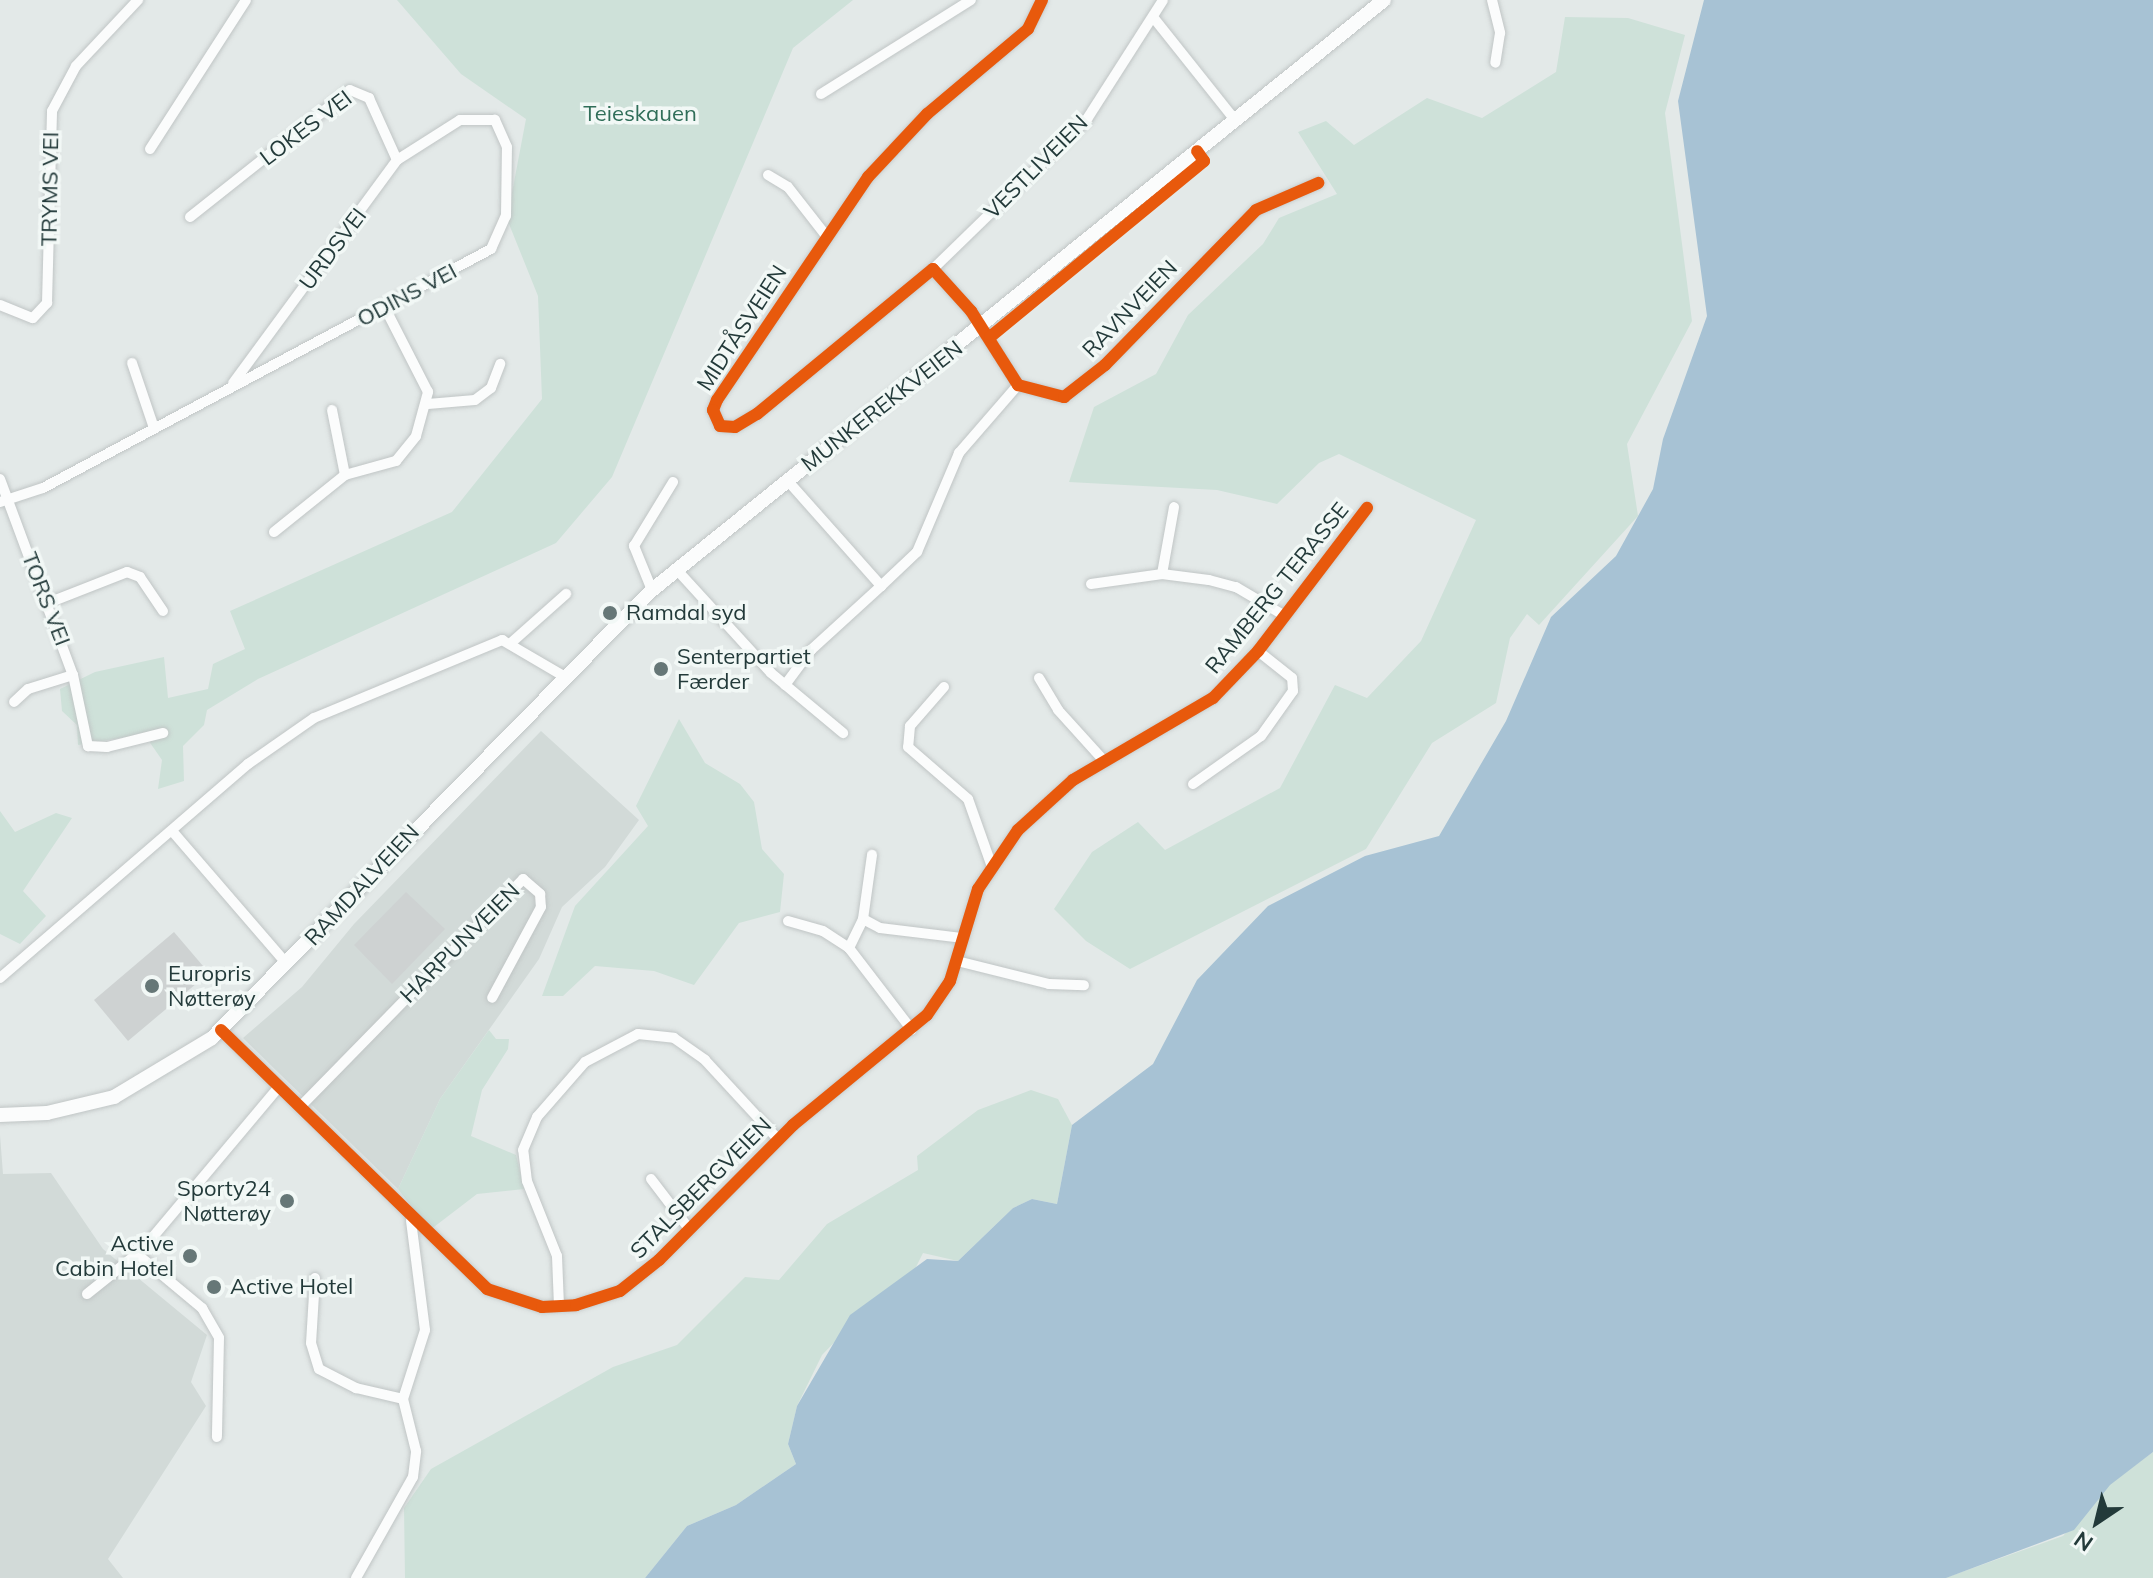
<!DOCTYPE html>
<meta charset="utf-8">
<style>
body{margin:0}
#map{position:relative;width:2153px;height:1578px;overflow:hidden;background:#e3e9e8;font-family:Mulish,sans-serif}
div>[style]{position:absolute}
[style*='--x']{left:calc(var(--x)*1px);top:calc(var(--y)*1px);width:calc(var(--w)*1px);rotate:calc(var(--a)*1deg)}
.built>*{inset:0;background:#d2dad8}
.green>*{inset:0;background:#cee1d9}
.water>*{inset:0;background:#a7c2d4}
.building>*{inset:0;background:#ced2d2}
.roads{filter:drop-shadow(0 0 2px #c0c5c5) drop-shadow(0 0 2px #c0c5c5)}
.minor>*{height:10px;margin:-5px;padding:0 5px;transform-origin:5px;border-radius:5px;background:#fbfcfc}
.secondary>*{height:14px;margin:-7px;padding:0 7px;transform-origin:7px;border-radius:7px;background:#fbfcfc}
.cycleway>*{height:12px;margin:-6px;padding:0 6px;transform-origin:6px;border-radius:6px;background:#e8590c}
.dots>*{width:22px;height:22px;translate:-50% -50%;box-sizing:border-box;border:4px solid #f2f8f6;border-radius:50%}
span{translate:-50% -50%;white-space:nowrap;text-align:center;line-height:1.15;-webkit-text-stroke:7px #f2f8f6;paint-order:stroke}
.park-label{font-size:22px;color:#306e59}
.street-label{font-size:22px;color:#233a3a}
.poi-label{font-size:22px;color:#233a3a}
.left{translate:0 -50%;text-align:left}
.right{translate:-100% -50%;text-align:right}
.north{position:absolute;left:2057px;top:1482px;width:80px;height:80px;-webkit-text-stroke:6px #f2f8f6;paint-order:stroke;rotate:215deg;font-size:22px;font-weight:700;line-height:32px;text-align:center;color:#233a3a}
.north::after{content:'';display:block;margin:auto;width:28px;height:36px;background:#233a3a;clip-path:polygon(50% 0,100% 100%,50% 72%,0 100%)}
</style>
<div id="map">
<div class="built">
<i style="clip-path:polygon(541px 731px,639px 820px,605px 867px,562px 907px,539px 959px,440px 1099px,398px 1189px,243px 1038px,302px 987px,354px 924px)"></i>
<i style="clip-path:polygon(0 1135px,3px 1174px,51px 1173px,103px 1249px,207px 1335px,191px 1382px,206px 1406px,108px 1559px,123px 1578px,0 1578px)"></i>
</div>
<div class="green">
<i style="clip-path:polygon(397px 0,853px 0,793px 48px,612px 477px,556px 543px,258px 679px,207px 710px,204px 725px,183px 746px,184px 781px,158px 789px,162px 760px,144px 734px,78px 745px,77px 725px,62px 711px,60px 689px,95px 672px,164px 657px,168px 698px,208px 689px,213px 664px,245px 649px,230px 611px,452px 512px,542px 399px,538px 296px,507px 219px,526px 119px,461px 74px)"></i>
<i style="clip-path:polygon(1565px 17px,1628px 18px,1685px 35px,1665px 113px,1692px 321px,1627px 444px,1638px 516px,1539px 625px,1527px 614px,1510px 638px,1496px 703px,1432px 743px,1366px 849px,1130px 969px,1086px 941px,1054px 909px,1092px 852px,1138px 822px,1165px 850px,1280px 788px,1335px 685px,1367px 698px,1421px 641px,1476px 520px,1339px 454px,1319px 463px,1277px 504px,1217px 490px,1069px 482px,1094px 407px,1156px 374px,1188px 315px,1263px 244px,1279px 218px,1337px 194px,1298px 132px,1326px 121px,1354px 145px,1427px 98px,1482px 118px,1556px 72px)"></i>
<i style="clip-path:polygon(679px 719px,705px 763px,740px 784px,754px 802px,762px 849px,784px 874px,780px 912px,739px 923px,694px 985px,654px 971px,595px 966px,563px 996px,542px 996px,575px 906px,648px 826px,636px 806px)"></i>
<i style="clip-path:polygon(0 811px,15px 832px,56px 813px,72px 818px,23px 891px,46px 916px,20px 944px,0 934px)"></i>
<i style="clip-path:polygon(489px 1030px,496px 1039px,509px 1039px,508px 1049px,482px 1090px,471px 1136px,516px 1155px,524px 1189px,477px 1194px,430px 1230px,398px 1189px,440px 1099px)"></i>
<i style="clip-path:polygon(1031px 1090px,1058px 1099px,1072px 1125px,1057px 1204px,1032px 1199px,1013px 1208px,958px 1261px,923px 1253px,914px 1271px,880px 1295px,822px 1355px,797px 1406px,788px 1444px,796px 1464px,736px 1505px,687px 1526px,645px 1578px,405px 1578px,404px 1508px,431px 1469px,613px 1367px,677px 1345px,745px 1277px,779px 1280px,827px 1224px,918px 1170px,917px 1156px,978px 1110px)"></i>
<i style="clip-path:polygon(2153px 1452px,2153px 1578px,1945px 1578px,2063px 1536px,2110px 1484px)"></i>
</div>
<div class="water">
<i style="clip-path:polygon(1704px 0,2153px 0,2153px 1452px,2110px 1485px,2074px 1530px,1946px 1578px,645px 1578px,687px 1526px,736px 1505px,796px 1464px,788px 1444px,797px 1406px,850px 1315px,927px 1259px,958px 1261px,1013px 1208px,1032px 1199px,1057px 1204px,1072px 1125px,1153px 1064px,1197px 980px,1268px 906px,1365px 856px,1439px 836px,1506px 721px,1551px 617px,1616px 556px,1653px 489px,1663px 439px,1707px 316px,1678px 101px)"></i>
</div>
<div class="building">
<i style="clip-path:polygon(406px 892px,445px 929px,392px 984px,354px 945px)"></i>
<i style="clip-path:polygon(174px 932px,209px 973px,128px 1041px,94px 1000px)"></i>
</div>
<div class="roads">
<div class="minor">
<i style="--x:1042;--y:0;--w:32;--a:116"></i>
<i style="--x:1028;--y:29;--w:132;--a:139.9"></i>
<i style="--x:927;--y:114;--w:86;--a:133.1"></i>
<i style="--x:868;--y:177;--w:269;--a:124.1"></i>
<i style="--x:717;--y:400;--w:11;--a:112"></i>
<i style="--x:713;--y:410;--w:17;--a:66"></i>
<i style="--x:720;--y:426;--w:15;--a:4"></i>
<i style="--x:735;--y:427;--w:26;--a:-31"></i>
<i style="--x:757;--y:414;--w:228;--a:-39.5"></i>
<i style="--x:933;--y:269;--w:57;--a:47.9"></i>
<i style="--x:971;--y:311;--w:88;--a:57.6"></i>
<i style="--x:1018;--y:385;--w:48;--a:14.6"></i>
<i style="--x:1064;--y:397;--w:52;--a:-38"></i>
<i style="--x:1105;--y:365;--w:216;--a:-45.7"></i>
<i style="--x:1256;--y:210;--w:68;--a:-23.5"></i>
<i style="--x:1492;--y:0;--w:34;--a:76"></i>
<i style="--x:1500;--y:33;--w:30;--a:99"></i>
<i style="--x:1153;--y:17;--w:132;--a:51.5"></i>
<i style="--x:821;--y:94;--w:177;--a:-32.1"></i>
<i style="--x:150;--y:149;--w:177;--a:-57.2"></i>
<i style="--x:768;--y:175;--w:23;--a:31"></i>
<i style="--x:788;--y:187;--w:63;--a:52"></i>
<i style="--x:190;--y:217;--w:204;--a:-38.4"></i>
<i style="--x:350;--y:90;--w:21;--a:23"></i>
<i style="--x:369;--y:98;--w:68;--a:65.7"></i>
<i style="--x:933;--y:269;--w:215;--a:-44.2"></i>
<i style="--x:1087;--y:119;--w:141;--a:-57.4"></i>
<i style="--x:0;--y:305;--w:35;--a:22"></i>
<i style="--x:33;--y:318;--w:21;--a:-47"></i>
<i style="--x:47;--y:303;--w:192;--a:-88.5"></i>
<i style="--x:52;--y:111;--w:51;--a:-61.9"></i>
<i style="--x:76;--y:66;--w:91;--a:-46.8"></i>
<i style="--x:132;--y:363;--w:69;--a:71.3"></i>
<i style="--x:428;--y:404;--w:47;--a:-4.9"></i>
<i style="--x:475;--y:400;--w:20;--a:-37"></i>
<i style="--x:491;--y:388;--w:26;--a:-69"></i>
<i style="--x:332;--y:410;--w:66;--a:78.7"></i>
<i style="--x:0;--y:479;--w:209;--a:69.6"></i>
<i style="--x:73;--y:675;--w:47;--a:162.7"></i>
<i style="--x:28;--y:689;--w:19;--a:137"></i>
<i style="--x:787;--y:480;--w:142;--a:48.4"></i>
<i style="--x:881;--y:586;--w:50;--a:-43.4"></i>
<i style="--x:917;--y:552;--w:108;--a:-67"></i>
<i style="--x:959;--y:453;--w:90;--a:-49.1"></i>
<i style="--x:0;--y:502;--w:45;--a:-18"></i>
<i style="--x:43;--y:488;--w:508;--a:-28.08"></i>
<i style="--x:491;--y:249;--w:36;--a:-66"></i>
<i style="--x:506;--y:216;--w:69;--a:-89.2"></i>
<i style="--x:507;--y:147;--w:30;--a:-114"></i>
<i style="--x:495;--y:120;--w:35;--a:180"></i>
<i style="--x:460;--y:120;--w:75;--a:147.6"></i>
<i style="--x:397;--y:160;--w:277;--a:126.3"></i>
<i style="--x:274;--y:532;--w:91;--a:-38.8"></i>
<i style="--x:345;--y:475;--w:53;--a:-15.4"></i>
<i style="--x:396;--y:461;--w:32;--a:-51"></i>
<i style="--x:416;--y:436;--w:46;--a:-74.7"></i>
<i style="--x:428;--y:392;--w:94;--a:-117.1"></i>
<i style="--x:677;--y:570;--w:139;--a:47.6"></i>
<i style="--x:771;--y:673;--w:94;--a:39.8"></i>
<i style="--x:1162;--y:574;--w:68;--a:-79.8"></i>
<i style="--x:1091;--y:584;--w:72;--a:-8"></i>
<i style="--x:1162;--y:574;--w:47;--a:7.3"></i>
<i style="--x:1209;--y:580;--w:28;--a:15"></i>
<i style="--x:1236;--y:587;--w:57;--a:30.6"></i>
<i style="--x:652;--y:590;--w:48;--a:-112.2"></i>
<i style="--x:634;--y:546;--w:75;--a:-58.6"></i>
<i style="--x:48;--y:603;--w:85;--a:-21.4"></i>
<i style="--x:127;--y:572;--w:14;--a:21"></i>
<i style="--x:140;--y:577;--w:41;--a:55.9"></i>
<i style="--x:511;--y:643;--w:74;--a:-41.7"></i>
<i style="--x:73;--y:675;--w:73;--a:78.1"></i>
<i style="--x:88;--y:746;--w:19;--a:3"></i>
<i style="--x:107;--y:747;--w:58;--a:-14"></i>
<i style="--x:1039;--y:678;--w:37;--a:59"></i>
<i style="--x:1058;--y:710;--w:70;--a:47.9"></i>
<i style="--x:785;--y:685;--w:44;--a:-53.4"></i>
<i style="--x:811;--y:650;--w:95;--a:-42.4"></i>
<i style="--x:944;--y:687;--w:52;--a:131.1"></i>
<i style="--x:910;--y:726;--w:21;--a:95"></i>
<i style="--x:908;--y:747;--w:79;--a:40.9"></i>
<i style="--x:968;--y:799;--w:69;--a:70.5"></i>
<i style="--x:1193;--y:784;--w:83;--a:-35.2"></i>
<i style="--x:1261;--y:736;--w:55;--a:-54.6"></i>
<i style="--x:1293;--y:691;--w:13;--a:-94"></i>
<i style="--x:1292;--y:678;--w:43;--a:-141.5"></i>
<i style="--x:173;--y:832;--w:174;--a:49.2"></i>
<i style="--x:863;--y:919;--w:19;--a:28"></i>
<i style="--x:880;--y:928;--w:84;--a:6.9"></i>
<i style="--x:788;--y:921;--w:36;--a:16"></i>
<i style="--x:823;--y:931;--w:31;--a:33"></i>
<i style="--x:849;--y:948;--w:103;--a:52.5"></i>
<i style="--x:849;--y:948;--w:32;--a:-64"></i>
<i style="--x:863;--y:919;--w:65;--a:-82"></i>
<i style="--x:957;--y:961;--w:95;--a:14"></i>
<i style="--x:1049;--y:984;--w:35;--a:2"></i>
<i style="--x:0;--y:978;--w:328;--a:-40.8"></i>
<i style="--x:248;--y:764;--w:80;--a:-34.9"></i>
<i style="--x:314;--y:718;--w:204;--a:-22.5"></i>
<i style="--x:502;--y:640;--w:69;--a:30.3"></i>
<i style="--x:221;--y:1030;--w:371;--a:44.2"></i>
<i style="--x:487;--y:1289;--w:58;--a:18.1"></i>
<i style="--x:542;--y:1307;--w:34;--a:-3"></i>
<i style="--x:576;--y:1305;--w:46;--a:-17.7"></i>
<i style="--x:620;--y:1291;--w:50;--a:-38.5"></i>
<i style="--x:659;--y:1260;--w:190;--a:-45.2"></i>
<i style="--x:793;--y:1125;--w:173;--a:-39.4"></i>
<i style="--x:927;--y:1015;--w:41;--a:-55.9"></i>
<i style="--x:950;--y:981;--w:96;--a:-73.1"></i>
<i style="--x:978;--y:889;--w:71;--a:-55.9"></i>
<i style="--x:1018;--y:830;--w:74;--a:-42.3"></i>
<i style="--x:1073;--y:780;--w:162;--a:-30.4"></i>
<i style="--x:1213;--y:698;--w:65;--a:-46.2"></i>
<i style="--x:1258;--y:651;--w:180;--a:-52.7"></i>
<i style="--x:300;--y:1107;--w:319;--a:-45.6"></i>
<i style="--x:523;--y:879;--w:23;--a:41"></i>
<i style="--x:540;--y:894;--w:13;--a:86"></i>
<i style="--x:541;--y:907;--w:103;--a:118.3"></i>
<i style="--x:651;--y:1179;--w:64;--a:52.6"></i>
<i style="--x:137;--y:1254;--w:85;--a:39.7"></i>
<i style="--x:202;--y:1308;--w:34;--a:60"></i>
<i style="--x:219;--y:1338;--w:99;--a:91.2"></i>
<i style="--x:315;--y:1278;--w:65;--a:93.5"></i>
<i style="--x:311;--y:1343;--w:27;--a:73"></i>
<i style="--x:319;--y:1369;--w:42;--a:27.2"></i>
<i style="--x:356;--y:1388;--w:48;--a:13.2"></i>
<i style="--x:403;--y:1399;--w:72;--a:-72.3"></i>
<i style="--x:425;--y:1330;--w:110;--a:-97.3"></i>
<i style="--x:87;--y:1294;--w:70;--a:-38.7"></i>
<i style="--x:142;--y:1250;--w:213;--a:-50"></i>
<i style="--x:559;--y:1306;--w:50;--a:-92.3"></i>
<i style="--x:557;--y:1256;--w:81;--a:-111.8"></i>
<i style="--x:527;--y:1181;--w:31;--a:-97"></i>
<i style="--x:523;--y:1150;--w:36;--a:-67"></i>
<i style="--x:537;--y:1117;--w:73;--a:-48.9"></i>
<i style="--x:585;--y:1062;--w:60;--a:-27.8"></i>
<i style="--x:638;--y:1034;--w:36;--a:6"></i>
<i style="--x:674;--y:1038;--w:38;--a:35"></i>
<i style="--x:705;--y:1060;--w:108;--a:47.3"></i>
<i style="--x:356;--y:1578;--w:116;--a:-60.6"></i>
<i style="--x:413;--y:1477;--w:26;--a:-83"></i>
<i style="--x:416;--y:1451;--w:54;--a:-104"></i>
</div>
<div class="secondary">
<i style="--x:0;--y:1115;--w:47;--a:-2.4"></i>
<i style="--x:47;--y:1113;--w:69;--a:-13.4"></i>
<i style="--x:114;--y:1097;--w:114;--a:-31"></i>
<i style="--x:212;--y:1038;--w:628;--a:-45.52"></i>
<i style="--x:652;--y:590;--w:940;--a:-38.87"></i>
</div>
</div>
<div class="cycleway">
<i style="--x:1042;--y:0;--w:32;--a:116"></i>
<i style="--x:1028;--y:29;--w:132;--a:139.9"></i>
<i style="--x:927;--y:114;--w:86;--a:133.1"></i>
<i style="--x:868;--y:177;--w:269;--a:124.1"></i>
<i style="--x:717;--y:400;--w:11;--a:112"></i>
<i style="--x:713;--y:410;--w:17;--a:66"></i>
<i style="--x:720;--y:426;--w:15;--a:4"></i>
<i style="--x:735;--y:427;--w:26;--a:-31"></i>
<i style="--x:757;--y:414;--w:228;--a:-39.5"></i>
<i style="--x:933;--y:269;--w:57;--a:47.9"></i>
<i style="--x:971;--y:311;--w:88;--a:57.6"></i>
<i style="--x:1018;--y:385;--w:48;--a:14.6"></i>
<i style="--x:1064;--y:397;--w:52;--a:-38"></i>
<i style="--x:1105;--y:365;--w:216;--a:-45.7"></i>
<i style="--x:1256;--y:210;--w:68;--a:-23.5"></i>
<i style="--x:990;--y:337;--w:277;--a:-39.4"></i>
<i style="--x:1204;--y:161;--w:12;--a:-125"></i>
<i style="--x:221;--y:1030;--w:371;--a:44.2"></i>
<i style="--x:487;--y:1289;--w:58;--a:18.1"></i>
<i style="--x:542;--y:1307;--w:34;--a:-3"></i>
<i style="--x:576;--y:1305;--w:46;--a:-17.7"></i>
<i style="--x:620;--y:1291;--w:50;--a:-38.5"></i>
<i style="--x:659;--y:1260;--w:190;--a:-45.2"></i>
<i style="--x:793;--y:1125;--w:173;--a:-39.4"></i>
<i style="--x:927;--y:1015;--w:41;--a:-55.9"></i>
<i style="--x:950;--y:981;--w:96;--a:-73.1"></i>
<i style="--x:978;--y:889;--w:71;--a:-55.9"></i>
<i style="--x:1018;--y:830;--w:74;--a:-42.3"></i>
<i style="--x:1073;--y:780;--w:162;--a:-30.4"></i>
<i style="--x:1213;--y:698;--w:65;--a:-46.2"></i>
<i style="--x:1258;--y:651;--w:180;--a:-52.7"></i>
</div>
<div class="dots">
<i style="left:610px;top:613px;background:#677"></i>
<i style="left:661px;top:669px;background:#677"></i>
<i style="left:152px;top:986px;background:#677"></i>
<i style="left:287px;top:1201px;background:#677"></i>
<i style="left:190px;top:1256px;background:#677"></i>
<i style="left:214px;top:1287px;background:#677"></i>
</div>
<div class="park-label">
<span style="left:640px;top:114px">Teieskauen</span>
</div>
<div class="street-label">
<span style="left:306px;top:128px;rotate:-37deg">LOKES VEI</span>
<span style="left:1036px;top:167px;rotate:-45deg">VESTLIVEIEN</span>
<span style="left:50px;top:189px;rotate:-89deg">TRYMS VEI</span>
<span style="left:333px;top:249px;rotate:-53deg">URDSVEI</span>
<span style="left:407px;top:295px;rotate:-28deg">ODINS VEI</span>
<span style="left:1130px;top:309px;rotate:-46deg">RAVNVEIEN</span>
<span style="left:742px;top:328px;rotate:-57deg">MIDTÅSVEIEN</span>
<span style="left:882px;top:406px;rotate:-38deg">MUNKEREKKVEIEN</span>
<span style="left:1277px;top:588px;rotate:-51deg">RAMBERG TERASSE</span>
<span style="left:46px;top:599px;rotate:69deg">TORS VEI</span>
<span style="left:362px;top:885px;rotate:-47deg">RAMDALVEIEN</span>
<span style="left:460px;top:943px;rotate:-45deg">HARPUNVEIEN</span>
<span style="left:701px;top:1188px;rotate:-45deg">STALSBERGVEIEN</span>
</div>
<div class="poi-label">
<span class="left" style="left:626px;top:613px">Ramdal syd</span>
<span class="left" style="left:677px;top:669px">Senterpartiet<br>Færder</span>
<span class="left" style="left:168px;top:986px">Europris<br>Nøtterøy</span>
<span class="right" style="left:271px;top:1201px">Sporty24<br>Nøtterøy</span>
<span class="right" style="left:174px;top:1256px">Active<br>Cabin Hotel</span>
<span class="left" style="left:230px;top:1287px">Active Hotel</span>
</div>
<div class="north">N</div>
</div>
